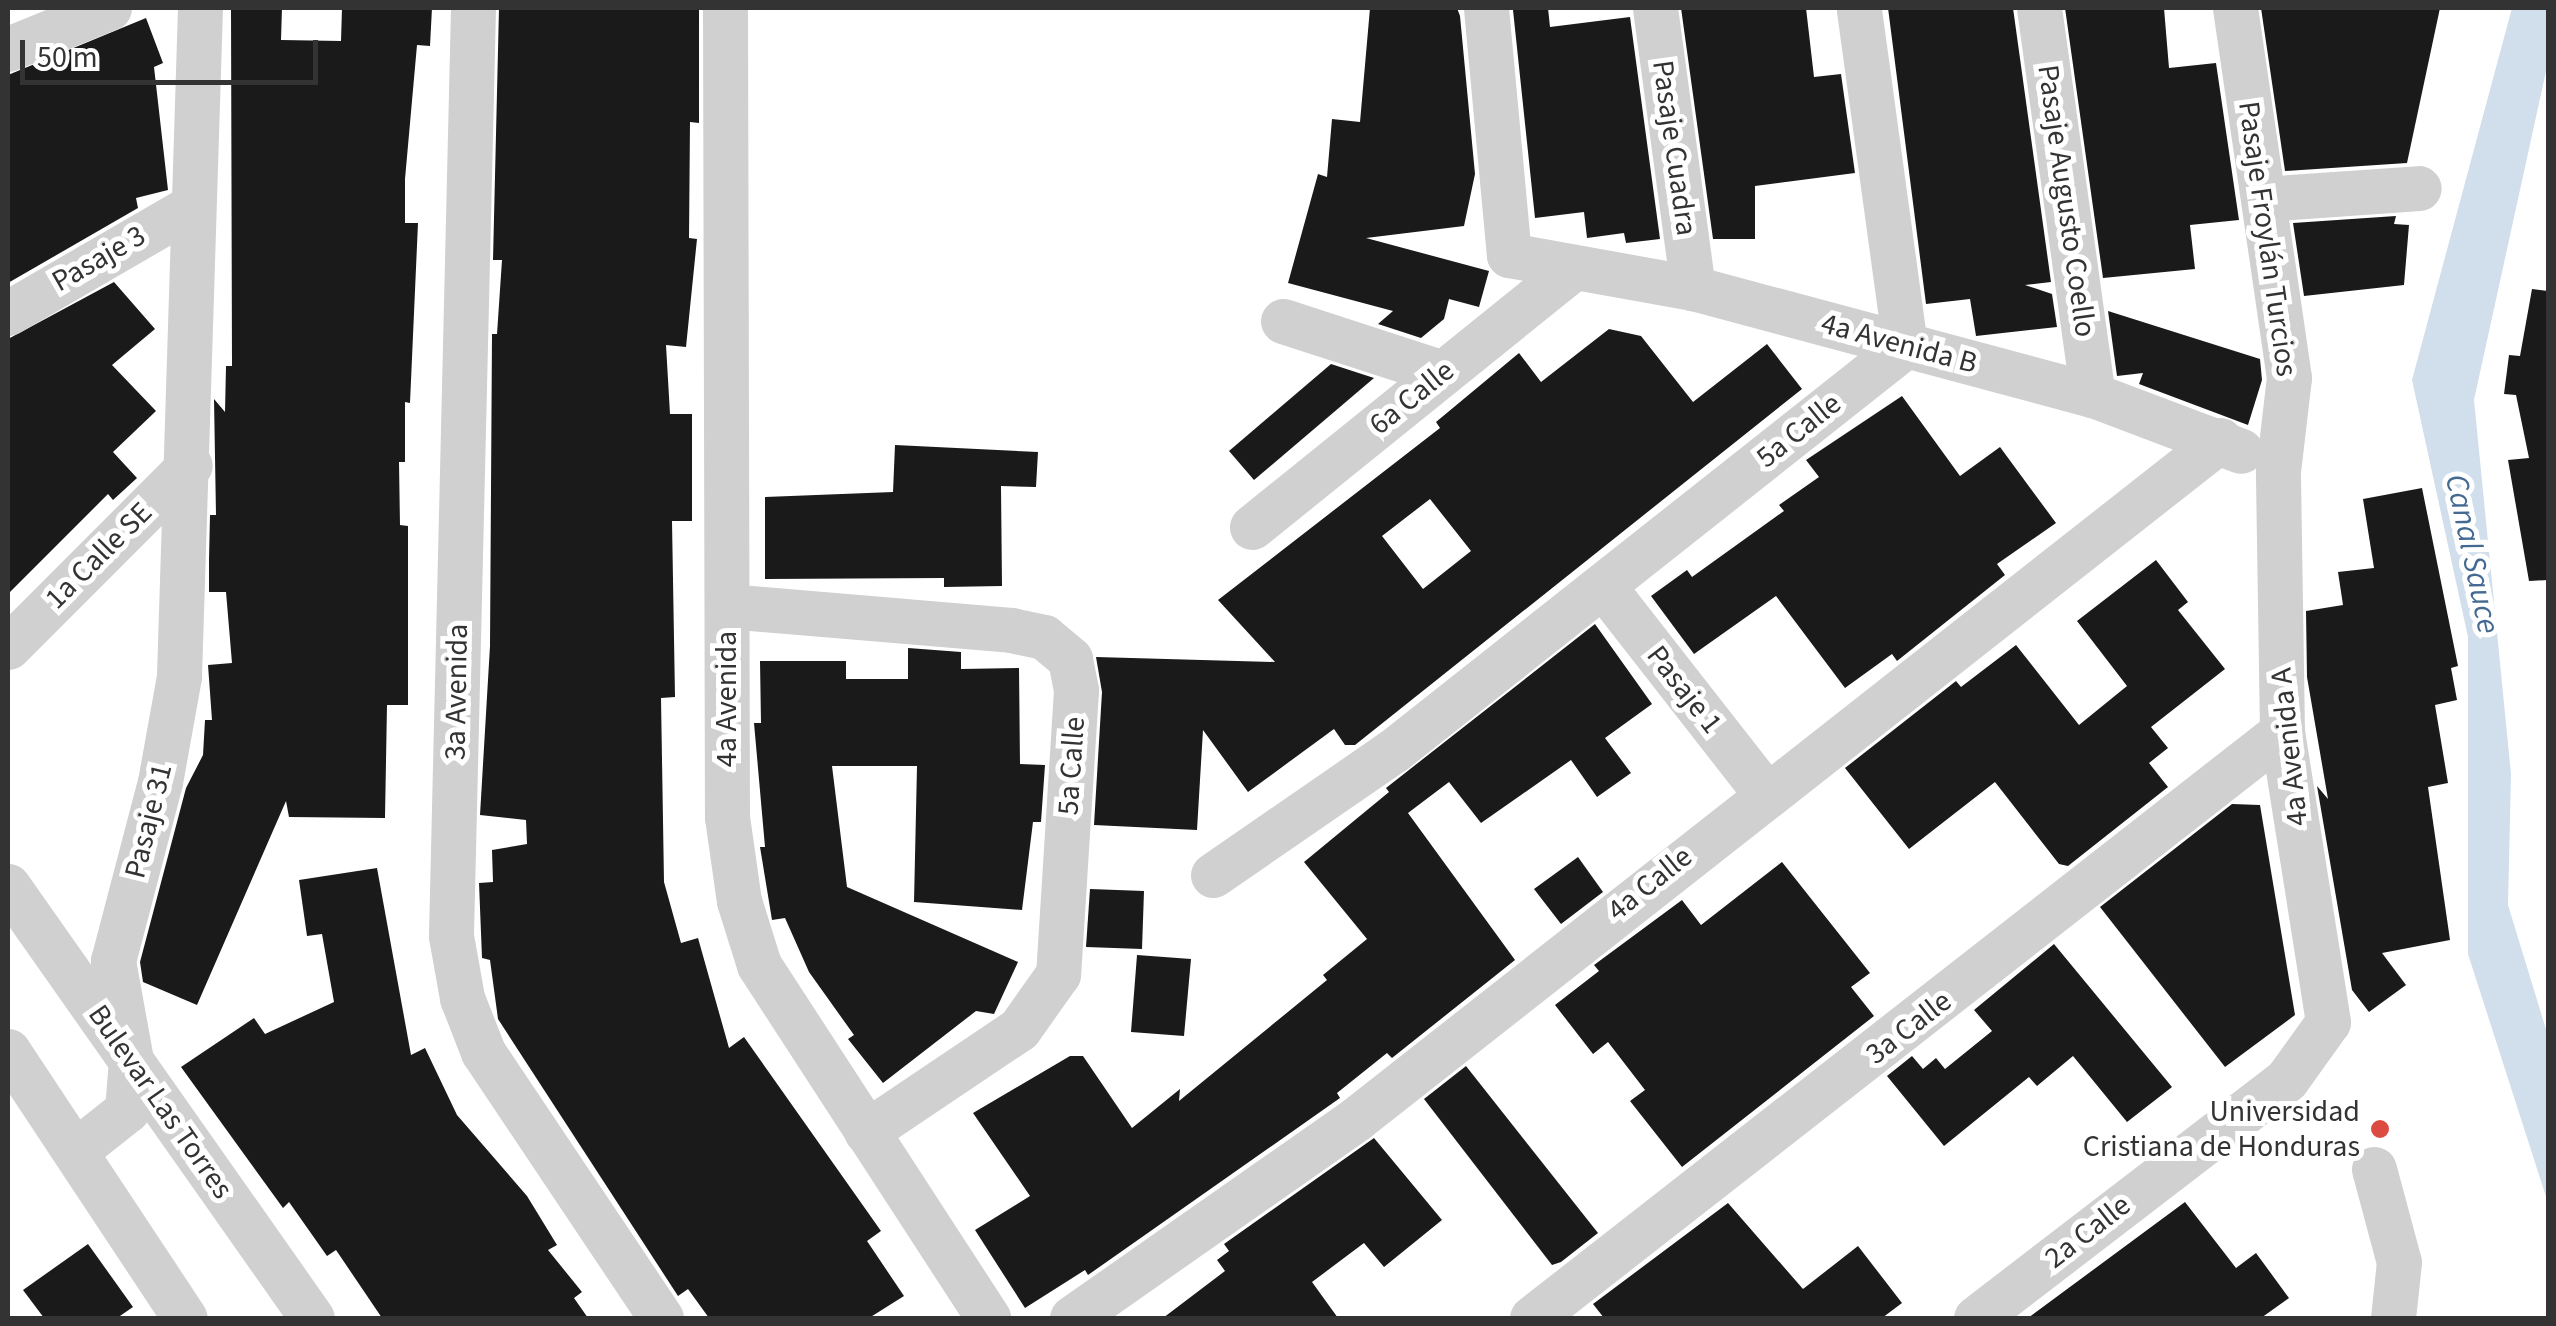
<!DOCTYPE html>
<meta charset="utf-8">
<style>
body{margin:0}
#map{position:relative;width:2556px;height:1326px;overflow:hidden;background:#fff;font-family:"Source Sans 3",sans-serif}
div>[style]{position:absolute}
[style*='--x']{left:calc(var(--x)*1px);top:calc(var(--y)*1px);width:calc(var(--w)*1px);rotate:calc(var(--a)*1deg)}
.water>*{inset:0;background:#d1deec}
.building>*{inset:0;background:#1a1a1a}
.minor>*{height:45px;margin:-22.5px;padding:0 22.5px;transform-origin:22.5px;border-radius:22.5px;background:#d0d0d0}
.dots>*{width:28px;height:28px;translate:-50% -50%;box-sizing:border-box;border:5px solid #fff;border-radius:50%}
span{translate:-50% -50%;white-space:nowrap;text-align:center;line-height:1.15;-webkit-text-stroke:10px #fff;paint-order:stroke}
.street-label{font-size:30px;color:#333}
.poi-label{font-size:30px;color:#333}
.right{translate:-100% -50%;text-align:right}
.water-label{font-size:32px;color:#446a92;font-style:italic}
.frame{position:absolute;inset:0;border:10px solid #333;pointer-events:none}
.scale{position:absolute;left:20px;top:40px;width:298px;height:45px;box-sizing:border-box;border:5px solid #333;border-top:0;padding-left:12px;font-size:30px;line-height:35px;white-space:nowrap;color:#333;-webkit-text-stroke:8px #fff;paint-order:stroke}
</style>
<div id="map">
<div class="water">
<i style="clip-path:polygon(2512px 8px,2548px 8px,2548px 62px,2474px 400px,2511px 774px,2508px 905px,2548px 1036px,2548px 1203px,2468px 954px,2468px 637px,2412px 380px)"></i>
</div>
<div class="building">
<i style="clip-path:polygon(231px 8px,282px 8px,281px 40px,341px 41px,342px 8px,432px 8px,430px 46px,417px 45px,405px 179px,405px 223px,418px 223px,410px 403px,405px 402px,405px 462px,399px 462px,400px 525px,408px 526px,408px 705px,387px 705px,385px 818px,289px 817px,286px 801px,197px 1005px,143px 982px,140px 962px,186px 788px,203px 755px,205px 720px,212px 720px,208px 665px,232px 663px,226px 592px,209px 592px,209px 560px,210px 515px,216px 515px,214px 399px,225px 412px,226px 366px,232px 366px)"></i>
<i style="clip-path:polygon(499px 8px,699px 8px,699px 123px,690px 122px,689px 238px,697px 239px,686px 347px,666px 345px,670px 414px,692px 414px,692px 521px,672px 521px,675px 697px,661px 698px,664px 882px,681px 943px,698px 938px,729px 1048px,744px 1037px,881px 1231px,867px 1241px,904px 1296px,869px 1318px,709px 1318px,688px 1289px,678px 1296px,498px 1019px,490px 960px,482px 958px,479px 883px,493px 882px,492px 850px,527px 844px,526px 820px,480px 815px,490px 646px,492px 334px,497px 334px,502px 260px,493px 260px)"></i>
<i style="clip-path:polygon(1370px 8px,1457px 8px,1460px 16px,1475px 174px,1464px 226px,1366px 238px,1489px 271px,1479px 307px,1449px 299px,1444px 319px,1421px 338px,1378px 324px,1393px 311px,1288px 283px,1318px 174px,1327px 177px,1332px 119px,1360px 122px)"></i>
<i style="clip-path:polygon(1548px 8px,1550px 27px,1630px 17px,1660px 239px,1626px 243px,1624px 233px,1587px 238px,1584px 212px,1535px 218px,1513px 10px)"></i>
<i style="clip-path:polygon(1681px 8px,1806px 8px,1814px 77px,1841px 74px,1855px 173px,1755px 186px,1755px 239px,1713px 239px)"></i>
<i style="clip-path:polygon(1888px 8px,2013px 8px,2051px 282px,2025px 285px,2052px 294px,2057px 327px,1976px 336px,1970px 299px,1926px 304px)"></i>
<i style="clip-path:polygon(2065px 8px,2164px 8px,2169px 68px,2216px 63px,2239px 220px,2190px 225px,2195px 269px,2103px 278px)"></i>
<i style="clip-path:polygon(2261px 8px,2440px 8px,2407px 163px,2285px 171px)"></i>
<i style="clip-path:polygon(146px 18px,163px 63px,154px 67px,168px 190px,136px 198px,138px 208px,8px 283px,8px 75px)"></i>
<i style="clip-path:polygon(2396px 216px,2394px 224px,2409px 225px,2404px 285px,2304px 296px,2293px 223px)"></i>
<i style="clip-path:polygon(114px 282px,155px 329px,112px 365px,156px 411px,113px 452px,137px 478px,113px 500px,108px 494px,8px 594px,8px 339px)"></i>
<i style="clip-path:polygon(2532px 289px,2548px 291px,2548px 580px,2529px 581px,2508px 460px,2529px 458px,2516px 395px,2504px 394px,2509px 355px,2520px 356px)"></i>
<i style="clip-path:polygon(2108px 311px,2260px 359px,2262px 380px,2248px 425px,2139px 384px,2143px 373px,2117px 376px)"></i>
<i style="clip-path:polygon(evenodd,1609px 329px,1641px 336px,1693px 402px,1767px 344px,1802px 389px,1355px 745px,1345px 745px,1334px 729px,1248px 792px,1203px 730px,1197px 830px,1094px 825px,1102px 692px,1096px 657px,1275px 662px,1218px 600px,1440px 428px,1436px 422px,1519px 353px,1541px 382px,1609px 329px,1430px 499px,1471px 551px,1423px 589px,1382px 536px,1430px 499px)"></i>
<i style="clip-path:polygon(1331px 364px,1374px 378px,1254px 480px,1229px 451px)"></i>
<i style="clip-path:polygon(1902px 396px,1960px 476px,2000px 447px,2056px 523px,1997px 564px,2005px 575px,1897px 661px,1892px 654px,1845px 688px,1776px 596px,1694px 654px,1651px 596px,1687px 570px,1692px 577px,1784px 511px,1779px 505px,1819px 477px,1806px 460px)"></i>
<i style="clip-path:polygon(895px 445px,1038px 452px,1036px 487px,1001px 486px,1002px 586px,944px 587px,944px 578px,765px 579px,765px 497px,893px 492px)"></i>
<i style="clip-path:polygon(2422px 488px,2458px 666px,2451px 668px,2457px 700px,2435px 705px,2448px 783px,2428px 787px,2450px 940px,2382px 953px,2406px 985px,2369px 1012px,2352px 990px,2317px 786px,2328px 799px,2307px 677px,2306px 611px,2343px 605px,2338px 572px,2374px 568px,2363px 499px)"></i>
<i style="clip-path:polygon(2156px 560px,2188px 602px,2178px 610px,2225px 669px,2151px 727px,2168px 748px,2149px 763px,2168px 787px,2068px 866px,2059px 864px,1995px 782px,1909px 849px,1845px 768px,1956px 681px,1961px 687px,2016px 645px,2079px 725px,2127px 686px,2077px 621px)"></i>
<i style="clip-path:polygon(1595px 624px,1652px 704px,1605px 738px,1631px 773px,1597px 797px,1571px 760px,1481px 823px,1449px 782px,1408px 813px,1515px 960px,1392px 1058px,1387px 1053px,1337px 1093px,1340px 1098px,1088px 1275px,1085px 1270px,1025px 1308px,975px 1230px,1030px 1196px,973px 1113px,1070px 1056px,1083px 1056px,1132px 1128px,1180px 1089px,1179px 1101px,1327px 980px,1323px 975px,1367px 939px,1304px 862px,1389px 792px,1386px 788px)"></i>
<i style="clip-path:polygon(908px 648px,961px 652px,961px 669px,1019px 668px,1020px 764px,1045px 765px,1041px 822px,1033px 822px,1022px 910px,914px 902px,917px 766px,832px 766px,847px 887px,1018px 962px,994px 1014px,976px 1011px,883px 1083px,848px 1039px,854px 1035px,809px 972px,785px 918px,772px 920px,760px 847px,765px 847px,754px 723px,761px 723px,760px 661px,846px 661px,846px 679px,908px 679px)"></i>
<i style="clip-path:polygon(2232px 804px,2260px 805px,2295px 1015px,2225px 1067px,2100px 907px)"></i>
<i style="clip-path:polygon(1578px 857px,1603px 892px,1561px 924px,1534px 889px)"></i>
<i style="clip-path:polygon(1782px 862px,1870px 973px,1851px 987px,1874px 1016px,1682px 1167px,1630px 1101px,1645px 1090px,1608px 1042px,1593px 1054px,1555px 1005px,1599px 971px,1594px 965px,1682px 900px,1701px 925px)"></i>
<i style="clip-path:polygon(377px 868px,411px 1055px,425px 1048px,457px 1115px,527px 1196px,557px 1245px,548px 1250px,582px 1292px,574px 1298px,588px 1318px,382px 1318px,336px 1250px,327px 1256px,289px 1202px,283px 1208px,181px 1067px,254px 1018px,265px 1034px,334px 1002px,322px 934px,307px 936px,299px 880px)"></i>
<i style="clip-path:polygon(1090px 889px,1144px 891px,1142px 949px,1086px 947px)"></i>
<i style="clip-path:polygon(2054px 944px,2172px 1087px,2127px 1122px,2073px 1056px,2037px 1086px,2029px 1077px,1944px 1146px,1887px 1076px,1912px 1056px,1923px 1069px,1936px 1058px,1945px 1069px,1992px 1031px,1974px 1010px)"></i>
<i style="clip-path:polygon(1137px 955px,1191px 959px,1184px 1036px,1131px 1032px)"></i>
<i style="clip-path:polygon(1466px 1066px,1598px 1233px,1561px 1262px,1552px 1265px,1424px 1099px)"></i>
<i style="clip-path:polygon(1374px 1138px,1442px 1220px,1384px 1267px,1364px 1243px,1312px 1282px,1338px 1318px,1163px 1318px,1225px 1271px,1217px 1260px,1229px 1251px,1224px 1244px)"></i>
<i style="clip-path:polygon(2185px 1202px,2236px 1268px,2256px 1253px,2289px 1298px,2261px 1318px,2028px 1318px)"></i>
<i style="clip-path:polygon(1728px 1203px,1803px 1289px,1858px 1246px,1902px 1303px,1882px 1318px,1604px 1318px,1593px 1304px)"></i>
<i style="clip-path:polygon(88px 1244px,133px 1307px,117px 1318px,44px 1318px,23px 1290px)"></i>
</div>
<div class="minor">
<i style="--x:473;--y:8;--w:928;--a:91.36"></i>
<i style="--x:451;--y:936;--w:63;--a:79.9"></i>
<i style="--x:462;--y:998;--w:58;--a:68.7"></i>
<i style="--x:483;--y:1052;--w:320;--a:56.2"></i>
<i style="--x:725;--y:8;--w:809;--a:89.86"></i>
<i style="--x:727;--y:817;--w:85;--a:81.9"></i>
<i style="--x:739;--y:901;--w:67;--a:72.6"></i>
<i style="--x:759;--y:965;--w:421;--a:57"></i>
<i style="--x:1486;--y:8;--w:248;--a:84.7"></i>
<i style="--x:1509;--y:255;--w:187;--a:10.2"></i>
<i style="--x:1693;--y:288;--w:414;--a:15"></i>
<i style="--x:2093;--y:395;--w:158;--a:20.7"></i>
<i style="--x:1655;--y:8;--w:283;--a:82.3"></i>
<i style="--x:2039;--y:8;--w:391;--a:82.1"></i>
<i style="--x:8;--y:49;--w:109;--a:-22.1"></i>
<i style="--x:2263;--y:199;--w:156;--a:-4"></i>
<i style="--x:8;--y:313;--w:211;--a:-30.1"></i>
<i style="--x:1283;--y:321;--w:168;--a:18"></i>
<i style="--x:1252;--y:527;--w:411;--a:-38.9"></i>
<i style="--x:1604;--y:587;--w:260;--a:52"></i>
<i style="--x:727;--y:606;--w:285;--a:4.8"></i>
<i style="--x:1011;--y:630;--w:34;--a:12"></i>
<i style="--x:1044;--y:637;--w:34;--a:40"></i>
<i style="--x:1070;--y:659;--w:32;--a:79"></i>
<i style="--x:1076;--y:690;--w:285;--a:93.6"></i>
<i style="--x:1058;--y:974;--w:67;--a:125.3"></i>
<i style="--x:1019;--y:1029;--w:184;--a:146.1"></i>
<i style="--x:8;--y:647;--w:257;--a:-45"></i>
<i style="--x:1213;--y:875;--w:219;--a:-34.6"></i>
<i style="--x:1393;--y:751;--w:653;--a:-38.34"></i>
<i style="--x:1905;--y:346;--w:341;--a:-97.8"></i>
<i style="--x:8;--y:886;--w:528;--a:54.87"></i>
<i style="--x:8;--y:1051;--w:320;--a:56.5"></i>
<i style="--x:78;--y:1149;--w:63;--a:-38.5"></i>
<i style="--x:127;--y:1110;--w:50;--a:-85.4"></i>
<i style="--x:131;--y:1060;--w:101;--a:-100.3"></i>
<i style="--x:113;--y:961;--w:185;--a:-75.3"></i>
<i style="--x:160;--y:782;--w:108;--a:-79.8"></i>
<i style="--x:179;--y:676;--w:668;--a:-88.2"></i>
<i style="--x:2374;--y:1169;--w:96;--a:75"></i>
<i style="--x:2399;--y:1262;--w:56;--a:96.1"></i>
<i style="--x:1072;--y:1318;--w:347;--a:-35"></i>
<i style="--x:1356;--y:1119;--w:1099;--a:-38.16"></i>
<i style="--x:1532;--y:1318;--w:952;--a:-38"></i>
<i style="--x:1976;--y:1318;--w:392;--a:-37.5"></i>
<i style="--x:2287;--y:1079;--w:70;--a:-54.3"></i>
<i style="--x:2328;--y:1022;--w:294;--a:-99"></i>
<i style="--x:2282;--y:732;--w:261;--a:-90.9"></i>
<i style="--x:2278;--y:471;--w:94;--a:-83.3"></i>
<i style="--x:2289;--y:378;--w:374;--a:-98.3"></i>
</div>
<div class="dots">
<i style="left:2380px;top:1129px;background:#dc4b42"></i>
</div>
<div class="street-label">
<span style="left:1674px;top:148px;rotate:82deg">Pasaje Cuadra</span>
<span style="left:2066px;top:201px;rotate:82deg">Pasaje Augusto Coello</span>
<span style="left:2267px;top:239px;rotate:82deg">Pasaje Froylán Turcios</span>
<span style="left:99px;top:259px;rotate:-30deg">Pasaje 3</span>
<span style="left:1899px;top:344px;rotate:15deg">4a Avenida B</span>
<span style="left:1412px;top:398px;rotate:-39deg">6a Calle</span>
<span style="left:1799px;top:431px;rotate:-39deg">5a Calle</span>
<span style="left:99px;top:556px;rotate:-45deg">1a Calle SE</span>
<span style="left:1684px;top:690px;rotate:52deg">Pasaje 1</span>
<span style="left:457px;top:692px;rotate:-89deg">3a Avenida</span>
<span style="left:727px;top:699px;rotate:-90deg">4a Avenida</span>
<span style="left:2290px;top:747px;rotate:-96deg">4a Avenida A</span>
<span style="left:1072px;top:766px;rotate:-86deg">5a Calle</span>
<span style="left:149px;top:821px;rotate:-76deg">Pasaje 31</span>
<span style="left:1650px;top:884px;rotate:-39deg">4a Calle</span>
<span style="left:1909px;top:1028px;rotate:-38deg">3a Calle</span>
<span style="left:160px;top:1102px;rotate:55deg">Bulevar Las Torres</span>
<span style="left:2088px;top:1232px;rotate:-38deg">2a Calle</span>
</div>
<div class="poi-label">
<span class="right" style="left:2360px;top:1129px">Universidad<br>Cristiana de Honduras</span>
</div>
<div class="water-label">
<span style="left:2472px;top:554px;rotate:78deg">Canal Sauce</span>
</div>
<div class="frame"></div>
<div class="scale">50 m</div>
</div>
